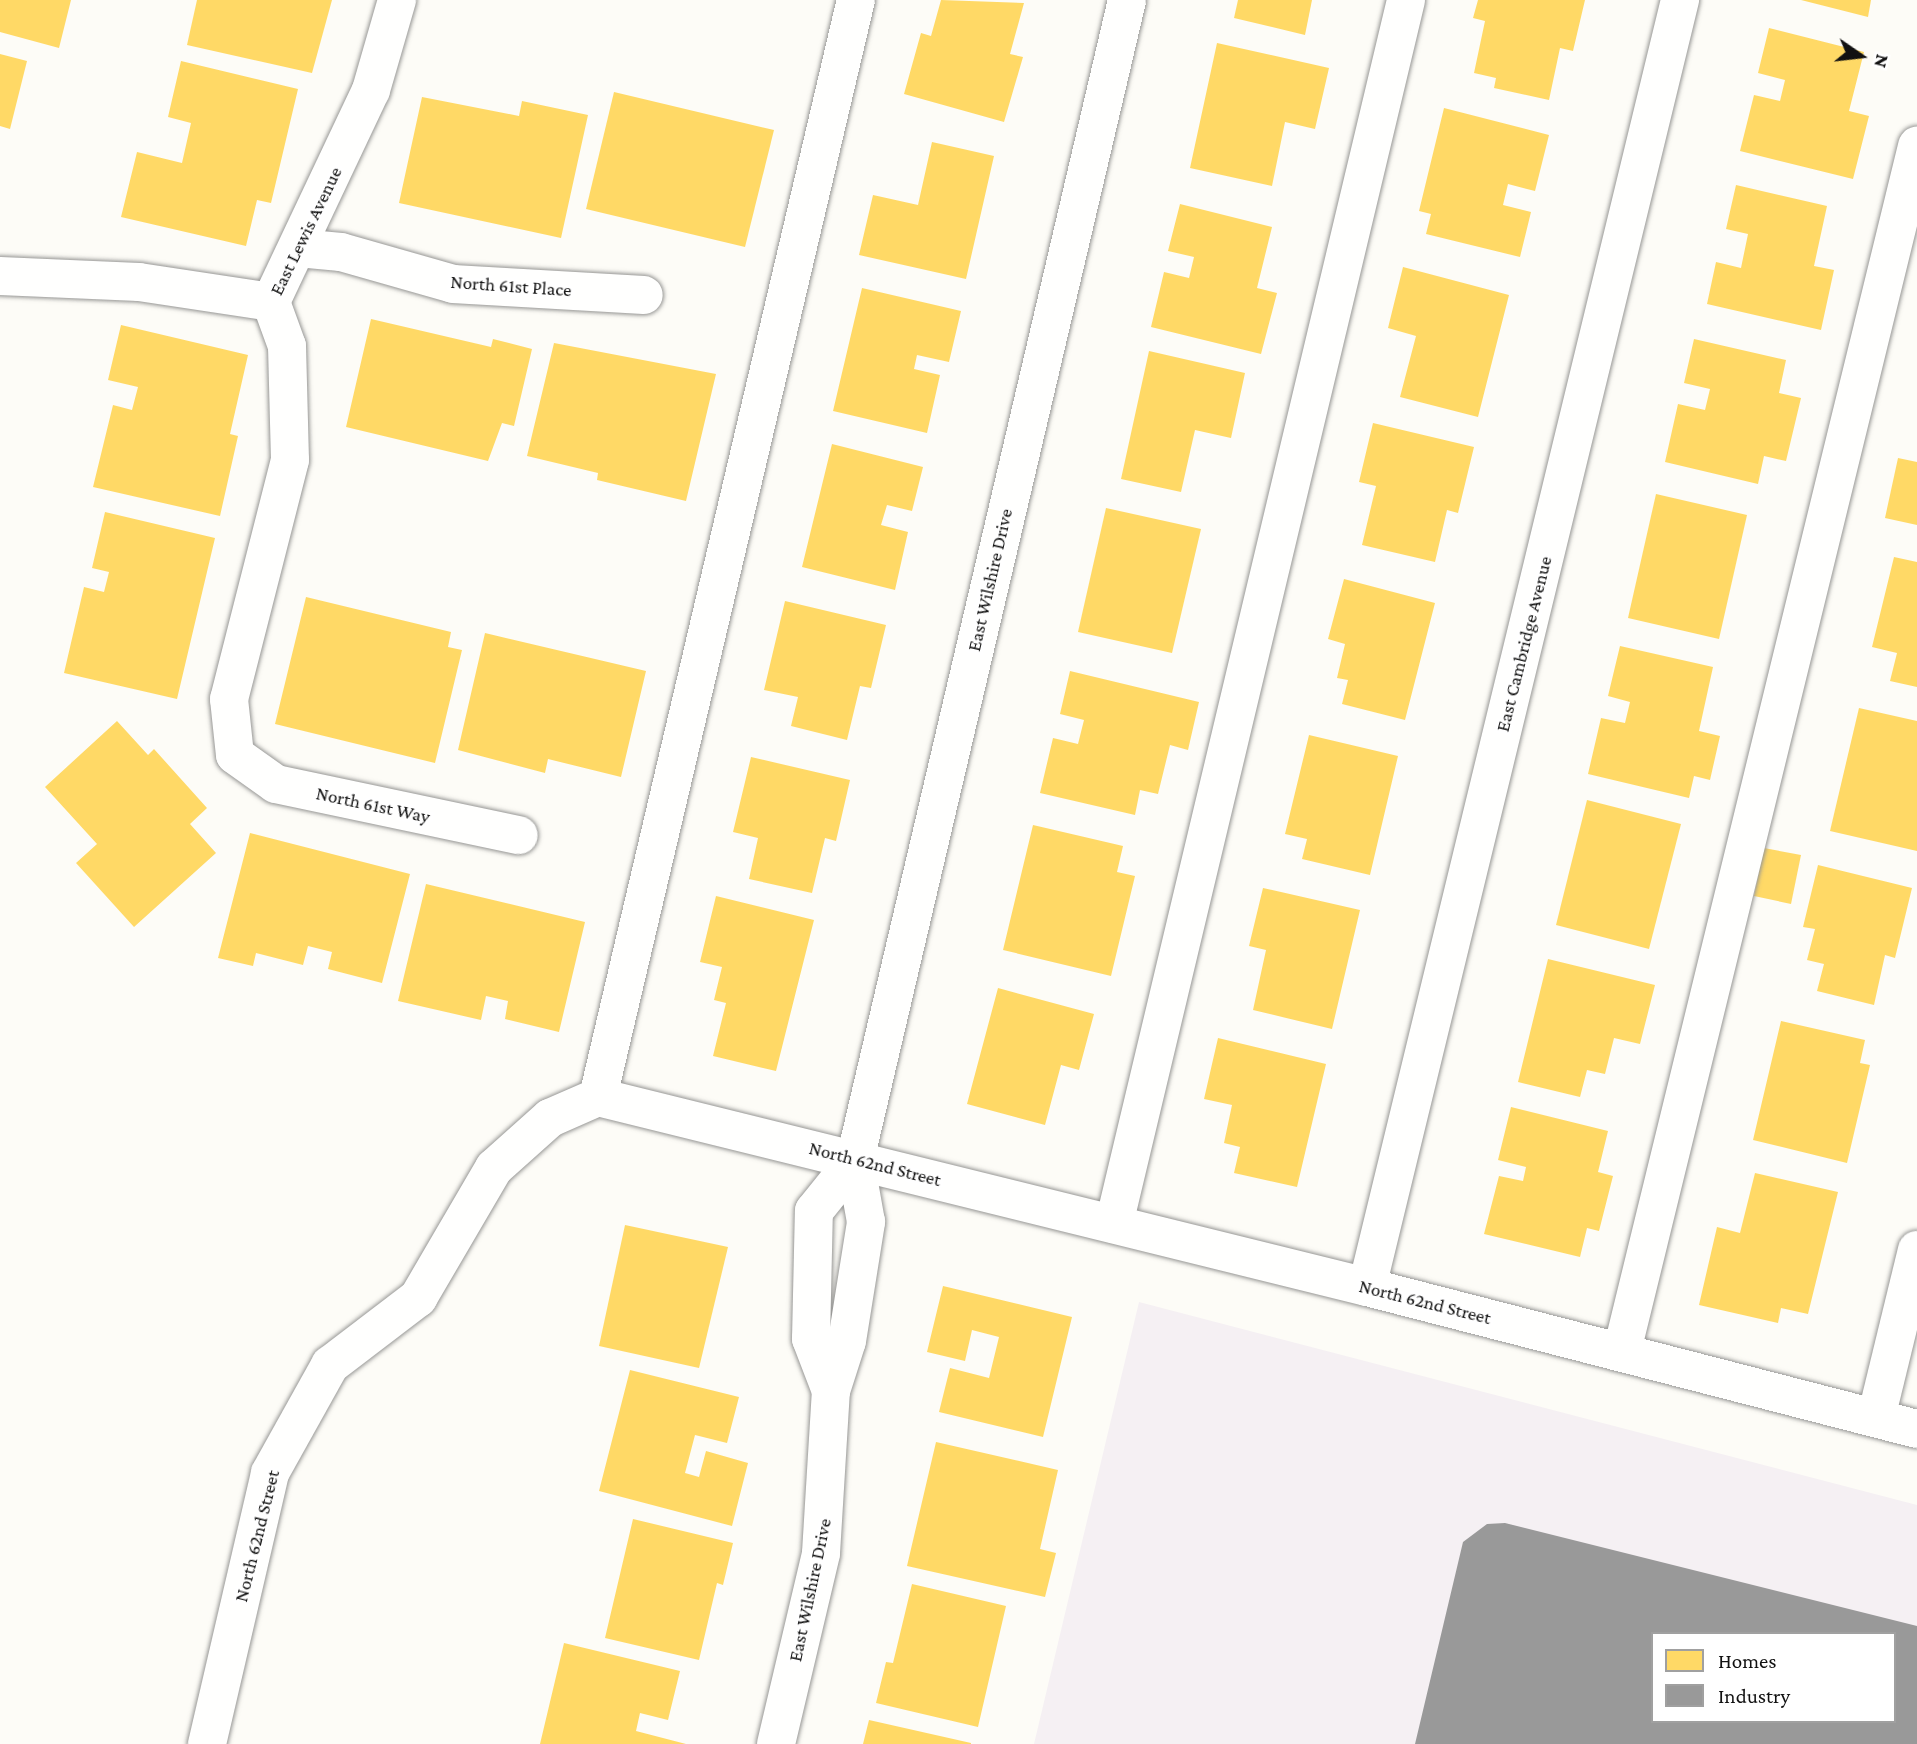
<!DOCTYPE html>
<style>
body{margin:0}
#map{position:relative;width:1917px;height:1744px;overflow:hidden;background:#fdfcf7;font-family:"Crimson Pro",serif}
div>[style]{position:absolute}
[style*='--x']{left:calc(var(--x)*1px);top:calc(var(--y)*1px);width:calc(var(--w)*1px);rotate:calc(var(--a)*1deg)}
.industrial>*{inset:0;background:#f5f0f3}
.homes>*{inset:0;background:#ffd966}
.industry>*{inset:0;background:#999}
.roads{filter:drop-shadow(0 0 2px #979795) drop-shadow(0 0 2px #979795)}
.minor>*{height:38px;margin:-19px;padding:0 19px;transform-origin:19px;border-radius:19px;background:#fffffe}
span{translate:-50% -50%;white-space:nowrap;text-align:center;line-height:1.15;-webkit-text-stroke:7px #fff;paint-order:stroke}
.street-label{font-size:19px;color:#111}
.legend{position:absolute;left:1651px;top:1632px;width:245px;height:91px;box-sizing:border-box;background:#fff;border:2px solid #a0a0a0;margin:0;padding:9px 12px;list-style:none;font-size:21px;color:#111}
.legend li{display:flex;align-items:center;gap:14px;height:35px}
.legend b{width:35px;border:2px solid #a0a0a0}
.north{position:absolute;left:1826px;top:21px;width:70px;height:70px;-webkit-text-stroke:5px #fff;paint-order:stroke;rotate:104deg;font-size:19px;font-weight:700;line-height:28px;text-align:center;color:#111}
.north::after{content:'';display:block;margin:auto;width:24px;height:32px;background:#111;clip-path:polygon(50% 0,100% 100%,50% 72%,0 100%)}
</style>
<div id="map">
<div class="industrial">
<i style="clip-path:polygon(evenodd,1139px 1302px,1917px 1505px,1917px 1744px,1034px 1744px,1139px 1302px,1653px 1634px,1894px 1634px,1894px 1721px,1653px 1721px,1653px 1634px)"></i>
</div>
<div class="homes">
<i style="clip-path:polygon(0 0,71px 0,59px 48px,0 32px)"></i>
<i style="clip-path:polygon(197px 0,332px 0,312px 73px,187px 45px)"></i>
<i style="clip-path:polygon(941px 0,1024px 3px,1010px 54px,1023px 57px,1004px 122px,904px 94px,921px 33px,931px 36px)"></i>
<i style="clip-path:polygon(1238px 0,1312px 0,1305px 35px,1234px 18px)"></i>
<i style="clip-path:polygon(1478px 0,1585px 0,1573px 51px,1560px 48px,1549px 100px,1494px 88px,1496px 78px,1474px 73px,1485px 21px,1473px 18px)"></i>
<i style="clip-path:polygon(1801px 0,1871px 0,1868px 17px)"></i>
<i style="clip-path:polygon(1769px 28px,1864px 52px,1849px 111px,1869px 116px,1853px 179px,1740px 151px,1754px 95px,1780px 101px,1785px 80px,1758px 73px)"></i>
<i style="clip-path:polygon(1217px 43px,1329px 68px,1315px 129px,1285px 122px,1272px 186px,1190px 168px)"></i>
<i style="clip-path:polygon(0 54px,27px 61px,10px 129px,0 126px)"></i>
<i style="clip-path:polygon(181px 61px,298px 89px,271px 203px,257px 200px,246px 246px,121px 217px,137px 152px,182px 163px,191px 123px,168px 117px)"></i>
<i style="clip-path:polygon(614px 92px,774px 130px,745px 247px,586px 209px)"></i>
<i style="clip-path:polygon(422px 97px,519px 116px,522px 101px,588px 115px,561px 238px,399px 203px)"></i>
<i style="clip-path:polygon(1444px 108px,1549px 135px,1535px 191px,1508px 184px,1503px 205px,1531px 212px,1520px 257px,1426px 234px,1431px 214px,1419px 211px)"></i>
<i style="clip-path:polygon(932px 142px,994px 156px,966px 279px,859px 255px,873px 195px,918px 205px)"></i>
<i style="clip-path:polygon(1736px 185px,1827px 206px,1814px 266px,1834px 270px,1821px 330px,1707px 304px,1716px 262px,1741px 268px,1748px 234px,1726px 229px)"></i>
<i style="clip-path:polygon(1180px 204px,1272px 227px,1257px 288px,1277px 293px,1261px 354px,1151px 327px,1164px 272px,1189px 278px,1194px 257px,1168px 251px)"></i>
<i style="clip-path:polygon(1403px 267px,1509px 295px,1478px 417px,1400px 397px,1416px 336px,1388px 328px)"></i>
<i style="clip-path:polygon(862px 288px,961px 311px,949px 362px,917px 355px,914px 369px,940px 375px,927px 433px,833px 411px)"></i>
<i style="clip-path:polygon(371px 319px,491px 347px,493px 339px,532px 349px,514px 426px,502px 423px,488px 461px,346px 427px)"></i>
<i style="clip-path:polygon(121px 325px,248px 355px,230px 434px,238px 436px,220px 516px,93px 487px,113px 405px,132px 410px,138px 387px,108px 380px)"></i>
<i style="clip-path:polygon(1694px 339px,1786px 360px,1779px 393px,1801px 398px,1786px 461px,1764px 456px,1758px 484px,1665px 462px,1678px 404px,1705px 410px,1710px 389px,1684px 383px)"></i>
<i style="clip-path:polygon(554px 343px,716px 374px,686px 501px,597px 480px,598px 473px,527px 456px)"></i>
<i style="clip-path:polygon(1149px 351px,1245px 373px,1231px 438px,1195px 430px,1181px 492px,1121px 479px)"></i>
<i style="clip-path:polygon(1373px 423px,1474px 447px,1458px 513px,1447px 510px,1435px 562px,1362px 545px,1376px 486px,1359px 482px)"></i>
<i style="clip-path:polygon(832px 444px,923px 467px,912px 511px,887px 505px,881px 525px,908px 532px,895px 590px,802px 567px)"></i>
<i style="clip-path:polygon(1898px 458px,1917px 462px,1917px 525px,1885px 518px)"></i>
<i style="clip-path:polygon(1656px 494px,1747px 515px,1719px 639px,1628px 618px)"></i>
<i style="clip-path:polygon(1106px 508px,1201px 529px,1172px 653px,1078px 632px)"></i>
<i style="clip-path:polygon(105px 512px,215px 538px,177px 699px,64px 673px,84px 587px,104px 592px,109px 572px,92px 568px)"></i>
<i style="clip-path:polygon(1894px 557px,1917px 562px,1917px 687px,1890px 681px,1897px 653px,1872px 647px)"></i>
<i style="clip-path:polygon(1344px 579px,1435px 603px,1405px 720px,1342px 704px,1348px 680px,1337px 678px,1345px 644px,1328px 639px)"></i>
<i style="clip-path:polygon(306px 597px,451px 632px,448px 647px,462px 650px,435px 763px,275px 724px)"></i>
<i style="clip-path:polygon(785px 601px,886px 625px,871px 688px,860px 686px,847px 740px,791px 726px,798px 697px,764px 690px)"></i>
<i style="clip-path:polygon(485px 633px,646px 671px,621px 777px,548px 759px,545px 773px,458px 750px)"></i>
<i style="clip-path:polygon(1620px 646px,1713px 667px,1699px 731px,1720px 736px,1710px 780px,1694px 776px,1689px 798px,1588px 774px,1601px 718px,1625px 723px,1630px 702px,1608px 696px)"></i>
<i style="clip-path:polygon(1070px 671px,1199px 702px,1188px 750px,1170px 745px,1158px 794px,1140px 790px,1135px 815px,1040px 793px,1053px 738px,1078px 744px,1084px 720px,1060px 714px)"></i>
<i style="clip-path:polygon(1859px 708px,1917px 721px,1917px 851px,1830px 831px)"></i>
<i style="clip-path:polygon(117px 721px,148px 755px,154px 749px,207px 808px,190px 824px,216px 853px,134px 927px,76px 863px,97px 844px,45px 787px)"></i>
<i style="clip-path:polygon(1309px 735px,1398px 756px,1370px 875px,1302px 859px,1307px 839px,1285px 834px)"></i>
<i style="clip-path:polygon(751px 757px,850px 780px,836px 841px,825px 838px,812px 893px,749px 879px,758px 838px,733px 832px)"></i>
<i style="clip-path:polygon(1587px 800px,1681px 824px,1649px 949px,1556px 925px)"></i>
<i style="clip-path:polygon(1033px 825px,1123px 846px,1117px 872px,1135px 876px,1111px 976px,1003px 950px)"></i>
<i style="clip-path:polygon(250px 833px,410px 874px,382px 983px,328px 969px,332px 952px,308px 946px,303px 965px,256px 953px,253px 966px,218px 958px)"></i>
<i style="clip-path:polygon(1764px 848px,1801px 855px,1791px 904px,1754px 896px)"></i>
<i style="clip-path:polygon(1818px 865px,1912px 888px,1895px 958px,1885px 955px,1874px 1005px,1817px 991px,1824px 964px,1807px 960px,1815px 929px,1803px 927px)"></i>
<i style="clip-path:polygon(426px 884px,585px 922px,559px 1032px,505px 1019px,508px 1001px,486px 996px,481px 1020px,398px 1001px)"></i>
<i style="clip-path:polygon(1263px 888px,1360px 910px,1332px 1029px,1253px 1010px,1266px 950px,1249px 946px)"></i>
<i style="clip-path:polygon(716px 896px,814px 920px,776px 1071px,713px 1056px,726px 1003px,714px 1000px,722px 967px,700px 962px)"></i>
<i style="clip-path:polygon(1548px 959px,1655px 985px,1640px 1044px,1614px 1038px,1605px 1074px,1587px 1070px,1580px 1097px,1518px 1082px)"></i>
<i style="clip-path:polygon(998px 988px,1094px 1014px,1079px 1070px,1061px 1065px,1045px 1125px,967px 1104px)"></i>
<i style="clip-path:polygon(1781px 1021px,1865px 1040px,1860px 1063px,1870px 1065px,1847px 1163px,1753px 1140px)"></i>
<i style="clip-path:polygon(1218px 1038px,1326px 1064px,1297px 1187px,1234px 1173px,1240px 1147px,1224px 1143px,1232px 1105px,1204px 1099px)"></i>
<i style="clip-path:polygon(1511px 1107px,1608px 1131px,1598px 1172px,1613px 1176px,1599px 1231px,1587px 1228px,1580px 1257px,1484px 1234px,1499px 1176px,1523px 1181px,1526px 1167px,1498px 1160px)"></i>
<i style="clip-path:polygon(1755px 1173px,1838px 1192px,1808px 1314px,1781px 1308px,1778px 1323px,1699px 1305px,1717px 1227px,1740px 1233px)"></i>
<i style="clip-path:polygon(625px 1225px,728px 1247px,699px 1368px,599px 1346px)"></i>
<i style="clip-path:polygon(943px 1286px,1072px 1317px,1043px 1437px,939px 1412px,950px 1368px,989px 1378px,999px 1337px,972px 1330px,965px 1361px,927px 1352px)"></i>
<i style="clip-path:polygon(630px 1370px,739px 1397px,727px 1443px,695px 1435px,685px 1473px,699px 1477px,706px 1451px,748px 1463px,732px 1526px,599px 1491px)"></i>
<i style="clip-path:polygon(936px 1442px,1058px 1470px,1040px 1549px,1056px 1553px,1045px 1597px,907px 1566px)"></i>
<i style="clip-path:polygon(633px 1519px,733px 1543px,723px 1585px,717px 1583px,699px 1660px,605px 1638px)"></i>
<i style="clip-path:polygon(912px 1584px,1006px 1606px,978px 1727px,876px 1703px,886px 1662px,893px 1663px)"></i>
<i style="clip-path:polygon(564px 1643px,680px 1671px,668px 1720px,640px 1713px,636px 1731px,686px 1744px,540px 1744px)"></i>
<i style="clip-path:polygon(869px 1720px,971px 1743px,971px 1744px,863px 1744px)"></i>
</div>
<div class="industry">
<i style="clip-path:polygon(evenodd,1505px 1523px,1917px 1626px,1917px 1744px,1415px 1744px,1463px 1542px,1487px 1524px,1505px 1523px,1653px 1634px,1894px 1634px,1894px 1721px,1653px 1721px,1653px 1634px)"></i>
</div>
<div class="roads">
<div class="minor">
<i style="--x:397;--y:0;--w:94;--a:106.1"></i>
<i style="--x:371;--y:90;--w:234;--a:115.3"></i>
<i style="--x:271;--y:302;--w:47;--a:70"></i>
<i style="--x:287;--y:346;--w:114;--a:88.5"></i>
<i style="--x:290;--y:460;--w:247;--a:104.3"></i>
<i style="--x:229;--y:699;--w:56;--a:83.9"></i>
<i style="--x:235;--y:755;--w:50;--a:35.3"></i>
<i style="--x:276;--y:784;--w:248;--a:11.9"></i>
<i style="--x:298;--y:248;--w:43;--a:5.3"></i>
<i style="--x:341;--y:252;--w:116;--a:15.9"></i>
<i style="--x:453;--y:284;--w:191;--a:3.3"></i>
<i style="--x:0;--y:276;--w:139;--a:2.5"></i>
<i style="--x:139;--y:282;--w:134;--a:8.6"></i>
<i style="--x:598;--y:1097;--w:1127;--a:-76.77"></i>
<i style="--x:1114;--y:1224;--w:1258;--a:-76.58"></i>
<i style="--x:1367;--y:1287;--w:1325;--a:-76.33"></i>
<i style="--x:1622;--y:1351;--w:1241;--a:-76.24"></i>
<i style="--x:831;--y:1391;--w:56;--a:-111"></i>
<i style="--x:811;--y:1339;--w:128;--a:-88.7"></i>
<i style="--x:814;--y:1211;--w:65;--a:-51.2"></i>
<i style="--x:1876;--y:1418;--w:173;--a:-76.3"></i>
<i style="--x:207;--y:1744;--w:278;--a:-76.9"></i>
<i style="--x:270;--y:1473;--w:124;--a:-60.9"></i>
<i style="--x:330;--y:1365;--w:111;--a:-37.3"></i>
<i style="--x:418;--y:1298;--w:151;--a:-59.7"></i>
<i style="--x:494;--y:1168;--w:75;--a:-41.8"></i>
<i style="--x:550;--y:1118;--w:52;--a:-23.6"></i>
<i style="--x:598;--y:1097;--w:792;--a:13.88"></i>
<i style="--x:1367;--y:1287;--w:568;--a:14.48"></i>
<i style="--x:776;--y:1744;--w:196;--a:-76.7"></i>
<i style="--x:821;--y:1553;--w:162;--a:-86.5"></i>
<i style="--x:831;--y:1391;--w:52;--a:-72.3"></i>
<i style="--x:847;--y:1341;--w:121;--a:-80.9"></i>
<i style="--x:866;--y:1222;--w:63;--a:-100.1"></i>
<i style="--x:855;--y:1160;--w:1191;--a:-76.8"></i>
</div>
</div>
<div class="street-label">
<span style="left:306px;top:231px;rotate:-64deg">East Lewis Avenue</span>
<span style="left:511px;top:286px;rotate:4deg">North 61st Place</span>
<span style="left:990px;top:580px;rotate:-77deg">East Wilshire Drive</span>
<span style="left:1524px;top:644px;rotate:-76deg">East Cambridge Avenue</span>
<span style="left:373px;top:805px;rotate:12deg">North 61st Way</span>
<span style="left:875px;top:1164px;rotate:14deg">North 62nd Street</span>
<span style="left:1425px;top:1302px;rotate:14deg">North 62nd Street</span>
<span style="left:257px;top:1536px;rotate:-76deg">North 62nd Street</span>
<span style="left:810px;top:1590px;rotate:-78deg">East Wilshire Drive</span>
</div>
<ul class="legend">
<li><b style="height:19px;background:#ffd966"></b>Homes</li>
<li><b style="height:19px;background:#999"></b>Industry</li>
</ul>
<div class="north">N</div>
</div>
